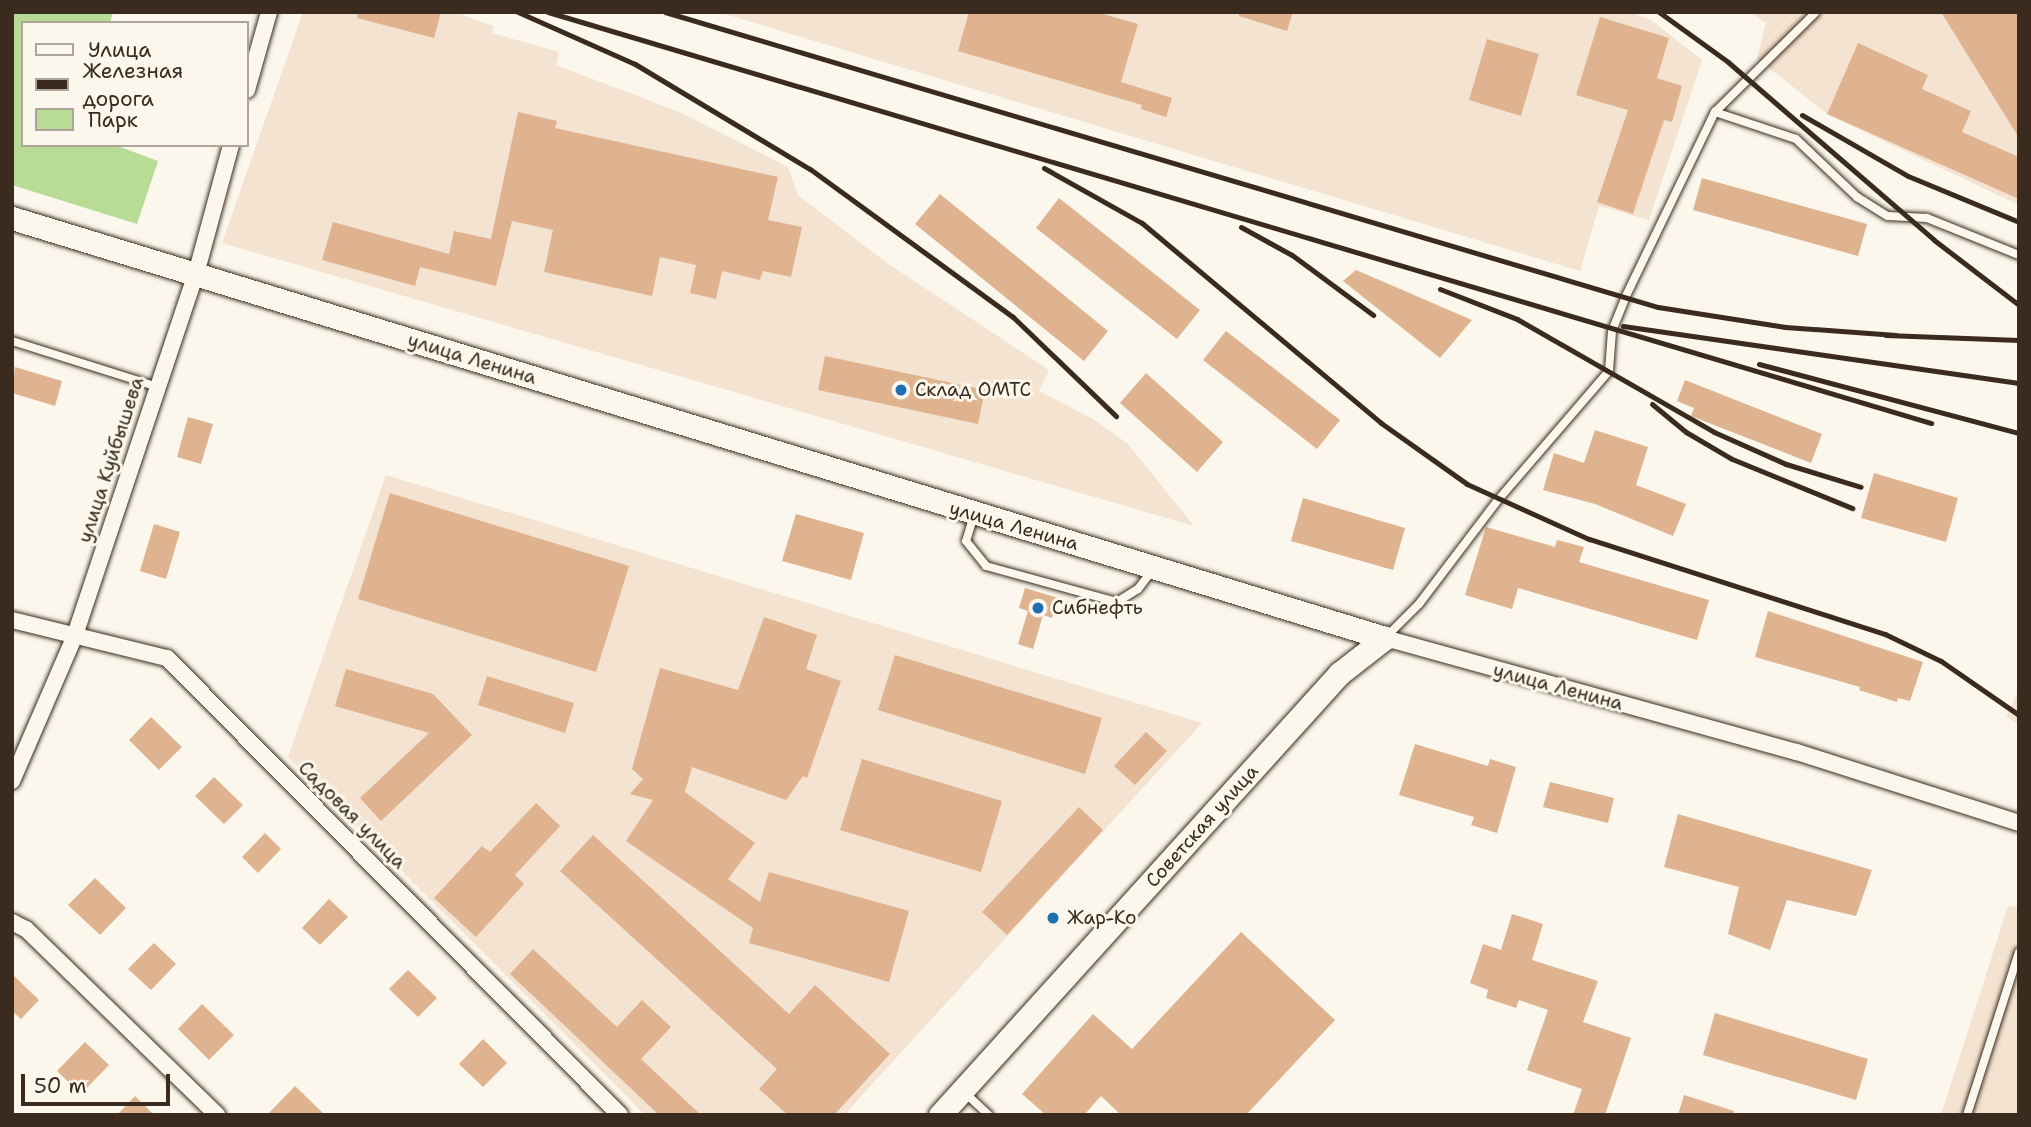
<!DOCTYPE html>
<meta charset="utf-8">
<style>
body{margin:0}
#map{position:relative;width:2031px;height:1127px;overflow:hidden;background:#fbf7ec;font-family:"Shantell Sans",sans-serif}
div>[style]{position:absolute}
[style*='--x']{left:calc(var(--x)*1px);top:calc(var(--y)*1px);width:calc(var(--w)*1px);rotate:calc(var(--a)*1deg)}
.built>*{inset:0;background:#f3e3d0}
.green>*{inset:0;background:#b8db96}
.building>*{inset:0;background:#dfb38f}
.roads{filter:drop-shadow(0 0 2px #3b2a1e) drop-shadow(0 0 2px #3b2a1e)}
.lane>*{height:8px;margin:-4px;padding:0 4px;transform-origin:4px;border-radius:4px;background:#fbf7ec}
.street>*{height:16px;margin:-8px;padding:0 8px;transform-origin:8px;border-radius:8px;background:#fbf7ec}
.secondary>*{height:23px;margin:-11.5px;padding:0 11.5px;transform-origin:11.5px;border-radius:11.5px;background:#fbf7ec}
.rail>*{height:5px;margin:-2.5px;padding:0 2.5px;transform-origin:2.5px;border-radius:2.5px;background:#3b2a1e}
.dots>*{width:19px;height:19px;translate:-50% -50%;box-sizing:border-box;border:4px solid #fbf7ec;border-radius:50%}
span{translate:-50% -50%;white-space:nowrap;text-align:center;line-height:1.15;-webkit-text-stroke:6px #fbf7ec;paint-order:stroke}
.street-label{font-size:19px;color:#3b2a1e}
.poi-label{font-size:19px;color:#3b2a1e}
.left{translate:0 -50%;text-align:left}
.frame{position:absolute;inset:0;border:14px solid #3b2a1e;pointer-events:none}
.legend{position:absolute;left:21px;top:21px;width:228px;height:126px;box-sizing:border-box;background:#fbf7ec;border:2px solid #aea59a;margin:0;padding:9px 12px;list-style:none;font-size:21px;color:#3b2a1e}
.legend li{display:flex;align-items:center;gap:14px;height:35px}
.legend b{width:35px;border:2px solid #aea59a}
.scale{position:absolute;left:21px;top:1074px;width:149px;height:32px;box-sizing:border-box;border:4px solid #3b2a1e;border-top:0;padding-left:9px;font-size:21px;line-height:24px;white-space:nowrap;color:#3b2a1e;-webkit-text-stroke:5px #fbf7ec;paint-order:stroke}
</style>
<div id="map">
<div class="built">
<i style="clip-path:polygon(303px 12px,455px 12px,493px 26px,492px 33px,559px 52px,556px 65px,682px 113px,788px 167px,798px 195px,887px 263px,1049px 370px,1039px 391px,1093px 419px,1128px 444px,1194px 526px,222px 243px)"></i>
<i style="clip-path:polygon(718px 12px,1629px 12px,1651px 20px,1702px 60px,1649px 220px,1599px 206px,1580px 271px)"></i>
<i style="clip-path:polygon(1750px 12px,2019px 12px,2019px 205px,1827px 114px,1757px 58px,1766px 23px)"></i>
<i style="clip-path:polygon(386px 475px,1202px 723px,844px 1115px,645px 1115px,288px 757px)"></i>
<i style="clip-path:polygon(2019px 690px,2019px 725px,2006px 716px)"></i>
<i style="clip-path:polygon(2008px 906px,2019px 907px,2019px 1115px,1941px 1115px)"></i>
</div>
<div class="green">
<i style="clip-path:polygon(12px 12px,113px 12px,110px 23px,23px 23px,23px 145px,115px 145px,158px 161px,137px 224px,12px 185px)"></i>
</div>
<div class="building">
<i style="clip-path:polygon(358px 12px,441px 12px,434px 38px,357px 18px)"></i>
<i style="clip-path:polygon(969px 12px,1096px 12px,1138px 24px,1121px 82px,1172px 98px,1166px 117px,1141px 109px,1142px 105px,958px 51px)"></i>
<i style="clip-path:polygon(1239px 12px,1293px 12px,1287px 31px,1239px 16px)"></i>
<i style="clip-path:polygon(1941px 12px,2019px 12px,2019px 138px)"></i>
<i style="clip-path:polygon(1600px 17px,1669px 38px,1657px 78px,1682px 86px,1672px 122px,1664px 120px,1633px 214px,1597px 202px,1628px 110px,1576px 95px)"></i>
<i style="clip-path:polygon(1487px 39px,1539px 54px,1521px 116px,1469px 100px)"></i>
<i style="clip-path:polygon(1858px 43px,1928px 75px,1922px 89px,1971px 111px,1962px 132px,2019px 157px,2019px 199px,1827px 114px)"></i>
<i style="clip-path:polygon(518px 112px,557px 121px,555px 128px,778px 177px,768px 220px,802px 227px,791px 277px,763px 271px,760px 280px,722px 271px,716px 299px,690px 293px,696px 265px,660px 257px,652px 296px,544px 272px,553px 230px,512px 221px,496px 286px,420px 267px,415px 286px,322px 260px,333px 222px,449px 254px,454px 231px,491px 239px)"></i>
<i style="clip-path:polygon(1702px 178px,1867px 224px,1858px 256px,1693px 210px)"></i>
<i style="clip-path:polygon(940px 194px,1108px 331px,1084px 361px,915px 224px)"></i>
<i style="clip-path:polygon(1059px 198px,1200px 310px,1177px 339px,1036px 228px)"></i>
<i style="clip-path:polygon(1356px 270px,1472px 320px,1440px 358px,1343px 281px)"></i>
<i style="clip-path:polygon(1226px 331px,1340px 420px,1317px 449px,1203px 360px)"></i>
<i style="clip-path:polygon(825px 356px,985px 390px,978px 424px,818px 390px)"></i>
<i style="clip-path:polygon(15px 367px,62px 381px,55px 406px,12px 393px)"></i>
<i style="clip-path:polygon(1146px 373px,1223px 442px,1197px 472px,1120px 403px)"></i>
<i style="clip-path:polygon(1685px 380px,1822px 434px,1811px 463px,1691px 416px,1694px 408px,1677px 401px)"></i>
<i style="clip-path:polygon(188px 417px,213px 424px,201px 464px,177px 457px)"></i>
<i style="clip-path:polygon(1595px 430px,1648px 447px,1636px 485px,1686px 504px,1673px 536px,1595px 504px,1543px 490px,1554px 453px,1584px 463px)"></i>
<i style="clip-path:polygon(1874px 473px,1958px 498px,1946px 542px,1861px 518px)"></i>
<i style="clip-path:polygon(390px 493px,629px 566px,596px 672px,358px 599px)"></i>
<i style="clip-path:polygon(1303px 498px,1405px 528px,1393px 570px,1291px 541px)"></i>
<i style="clip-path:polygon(796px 514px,864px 533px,851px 580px,782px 561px)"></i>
<i style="clip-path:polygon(154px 524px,180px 532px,166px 579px,140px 571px)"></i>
<i style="clip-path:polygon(1486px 527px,1555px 547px,1557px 540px,1584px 547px,1579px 562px,1709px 600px,1697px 640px,1518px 588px,1512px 609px,1465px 595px)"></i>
<i style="clip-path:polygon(1025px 588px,1058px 598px,1052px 618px,1043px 615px,1033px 649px,1018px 644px,1028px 611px,1019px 608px)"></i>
<i style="clip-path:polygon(1768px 611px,1923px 662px,1910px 701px,1898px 698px,1897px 702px,1859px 690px,1860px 687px,1755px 657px)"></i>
<i style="clip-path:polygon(764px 617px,817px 635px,806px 669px,841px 681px,807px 778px,803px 776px,786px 800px,692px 767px,685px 792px,755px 843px,728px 879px,760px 902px,769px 872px,909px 911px,889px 982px,749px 943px,753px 928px,626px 841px,653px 800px,630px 794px,643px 779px,632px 769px,660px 668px,738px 690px)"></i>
<i style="clip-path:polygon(895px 655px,1102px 718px,1085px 774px,878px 710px)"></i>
<i style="clip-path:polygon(346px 669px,433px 694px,472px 735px,381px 821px,360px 798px,429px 733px,335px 706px)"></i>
<i style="clip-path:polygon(487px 676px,574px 703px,565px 733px,478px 705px)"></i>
<i style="clip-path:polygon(151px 717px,182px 747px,159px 770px,129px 740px)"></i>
<i style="clip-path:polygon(1146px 732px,1167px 751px,1135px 785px,1114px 766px)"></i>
<i style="clip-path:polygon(1415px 744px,1488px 766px,1490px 759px,1516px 767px,1497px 833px,1471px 825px,1474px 817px,1399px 795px)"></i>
<i style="clip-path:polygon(862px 759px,1002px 801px,981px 872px,840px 830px)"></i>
<i style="clip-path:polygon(214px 777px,243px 805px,224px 824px,195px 796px)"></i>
<i style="clip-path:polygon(1550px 782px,1614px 798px,1608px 823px,1543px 807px)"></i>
<i style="clip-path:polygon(536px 803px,560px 826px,515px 875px,524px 884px,476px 937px,434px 898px,482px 846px,490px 852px)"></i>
<i style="clip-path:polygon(1079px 807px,1103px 830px,1007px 935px,982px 912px)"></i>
<i style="clip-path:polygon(1678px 814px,1872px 870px,1856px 916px,1787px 900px,1770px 950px,1728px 934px,1739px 887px,1664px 867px)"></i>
<i style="clip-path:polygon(265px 833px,281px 849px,258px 873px,242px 857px)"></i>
<i style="clip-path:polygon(593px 835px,789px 1014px,815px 985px,890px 1054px,834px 1115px,788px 1115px,759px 1089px,777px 1069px,560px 871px)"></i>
<i style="clip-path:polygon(95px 878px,126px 908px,100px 935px,68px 905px)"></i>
<i style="clip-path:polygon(329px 899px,348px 917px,320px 945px,302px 928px)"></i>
<i style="clip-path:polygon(1512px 914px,1543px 924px,1532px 960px,1598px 981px,1583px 1022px,1631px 1038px,1605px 1115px,1573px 1115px,1582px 1089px,1527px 1070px,1548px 1010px,1519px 1000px,1516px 1008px,1486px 998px,1488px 990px,1470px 983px,1483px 944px,1501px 950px)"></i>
<i style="clip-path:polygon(1241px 932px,1335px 1020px,1246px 1115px,1121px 1115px,1101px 1096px,1084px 1115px,1046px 1115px,1022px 1094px,1093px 1014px,1132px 1049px)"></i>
<i style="clip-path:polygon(154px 943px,176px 964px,151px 990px,128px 969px)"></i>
<i style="clip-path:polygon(533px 949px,617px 1027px,642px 1000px,671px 1027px,641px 1059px,701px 1115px,659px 1115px,510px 974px)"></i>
<i style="clip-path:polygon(408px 970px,437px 998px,418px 1017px,389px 989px)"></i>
<i style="clip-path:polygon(12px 974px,39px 1000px,21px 1019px,12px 1011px)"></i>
<i style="clip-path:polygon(202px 1004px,234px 1035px,209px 1060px,178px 1029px)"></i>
<i style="clip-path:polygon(1715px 1013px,1868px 1059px,1856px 1100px,1703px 1055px)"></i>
<i style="clip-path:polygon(483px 1039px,507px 1063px,483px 1087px,459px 1064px)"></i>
<i style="clip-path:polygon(85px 1042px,109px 1065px,81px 1094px,57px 1071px)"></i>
<i style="clip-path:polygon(295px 1086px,325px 1115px,267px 1115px)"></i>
<i style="clip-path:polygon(1684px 1095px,1734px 1111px,1734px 1115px,1678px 1115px)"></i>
<i style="clip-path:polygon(135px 1096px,154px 1115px,117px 1115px)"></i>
</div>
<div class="roads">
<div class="lane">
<i style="--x:1715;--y:112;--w:85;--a:18.4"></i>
<i style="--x:1796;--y:139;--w:84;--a:43.6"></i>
<i style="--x:1857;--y:197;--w:36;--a:32"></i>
<i style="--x:1888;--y:216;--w:39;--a:3"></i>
<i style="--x:1927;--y:218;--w:99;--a:21.9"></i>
<i style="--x:12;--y:341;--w:153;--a:17.5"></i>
<i style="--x:974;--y:515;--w:27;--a:107"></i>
<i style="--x:966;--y:541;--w:32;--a:51"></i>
<i style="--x:986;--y:566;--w:136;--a:15.4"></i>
<i style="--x:1117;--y:602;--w:25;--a:-32"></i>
<i style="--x:1138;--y:589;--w:25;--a:-53"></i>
<i style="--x:1387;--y:636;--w:45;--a:-45"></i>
<i style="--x:1419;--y:604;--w:131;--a:-52.8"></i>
<i style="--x:1498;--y:500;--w:170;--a:-49.3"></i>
<i style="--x:1609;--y:371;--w:40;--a:-85.7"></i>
<i style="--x:1612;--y:331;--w:35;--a:-68"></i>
<i style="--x:1625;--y:298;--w:207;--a:-64.2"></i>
<i style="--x:1715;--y:112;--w:141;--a:-44.7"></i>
<i style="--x:963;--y:1091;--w:35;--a:43"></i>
<i style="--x:1967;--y:1115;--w:171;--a:-72.3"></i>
</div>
<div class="street">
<i style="--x:247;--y:90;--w:81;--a:-74.2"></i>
<i style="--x:12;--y:620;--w:160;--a:13.8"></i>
<i style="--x:167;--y:658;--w:643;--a:45.25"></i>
<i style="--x:1385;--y:638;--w:427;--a:15.5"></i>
<i style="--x:1797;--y:752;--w:233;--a:17.7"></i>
<i style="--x:12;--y:781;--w:156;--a:-66.6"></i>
<i style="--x:74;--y:638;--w:384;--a:-71.5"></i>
<i style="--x:196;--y:274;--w:134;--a:-74.8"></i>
<i style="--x:12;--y:922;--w:16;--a:27"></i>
<i style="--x:26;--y:929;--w:267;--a:44.2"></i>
</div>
<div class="secondary">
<i style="--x:12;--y:218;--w:1436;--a:17.01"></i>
<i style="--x:940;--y:1115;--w:596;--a:-47.86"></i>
<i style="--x:1340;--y:673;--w:57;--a:-37.9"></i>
</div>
</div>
<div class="rail">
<i style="--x:518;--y:12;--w:128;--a:24"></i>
<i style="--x:635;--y:64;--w:204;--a:31"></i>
<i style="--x:810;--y:169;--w:251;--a:36.1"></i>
<i style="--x:1013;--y:317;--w:143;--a:43.9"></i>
<i style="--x:548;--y:12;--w:1443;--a:16.55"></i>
<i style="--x:665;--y:12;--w:1036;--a:16.55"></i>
<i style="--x:1658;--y:307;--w:129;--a:8.9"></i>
<i style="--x:1785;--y:327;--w:111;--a:4.1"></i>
<i style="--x:1659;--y:12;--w:85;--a:35.9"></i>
<i style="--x:1728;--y:62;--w:272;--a:40.8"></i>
<i style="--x:1934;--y:240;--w:107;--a:37.4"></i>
<i style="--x:1802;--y:115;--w:122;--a:29.9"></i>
<i style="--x:1908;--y:176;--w:120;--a:22.5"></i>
<i style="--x:1044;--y:168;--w:112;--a:29.3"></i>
<i style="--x:1142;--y:223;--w:312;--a:39.9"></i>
<i style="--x:1381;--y:423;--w:105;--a:35.3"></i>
<i style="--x:1467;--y:484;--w:134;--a:24.3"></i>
<i style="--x:1589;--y:539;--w:311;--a:17.8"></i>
<i style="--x:1885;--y:634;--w:62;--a:25.7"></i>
<i style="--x:1941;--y:661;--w:95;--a:34.7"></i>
<i style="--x:1241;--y:227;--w:58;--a:28.8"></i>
<i style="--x:1292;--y:255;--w:101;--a:36.5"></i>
<i style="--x:1440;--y:289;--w:83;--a:21.3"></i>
<i style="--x:1517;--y:319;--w:227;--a:29.8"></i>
<i style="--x:1714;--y:432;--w:79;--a:24"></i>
<i style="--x:1786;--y:464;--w:78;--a:17"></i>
<i style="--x:1623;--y:326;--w:400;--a:8.2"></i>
<i style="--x:1886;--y:335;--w:133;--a:2.2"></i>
<i style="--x:1759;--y:364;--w:269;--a:14.9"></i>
<i style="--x:1652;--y:404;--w:44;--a:39.5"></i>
<i style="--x:1686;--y:432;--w:53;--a:30.4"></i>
<i style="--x:1732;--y:459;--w:130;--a:22.2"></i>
</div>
<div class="dots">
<i style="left:901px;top:390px;background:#1f6fb2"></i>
<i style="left:1038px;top:608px;background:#1f6fb2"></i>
<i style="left:1053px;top:918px;background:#1f6fb2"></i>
</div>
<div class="street-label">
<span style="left:472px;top:359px;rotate:17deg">улица Ленина</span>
<span style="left:111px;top:460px;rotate:-72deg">улица Куйбышева</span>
<span style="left:1014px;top:526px;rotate:16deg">улица Ленина</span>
<span style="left:1558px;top:687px;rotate:15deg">улица Ленина</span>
<span style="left:352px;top:815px;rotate:45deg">Садовая улица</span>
<span style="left:1202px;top:826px;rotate:-48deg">Советская улица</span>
</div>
<div class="poi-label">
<span class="left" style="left:915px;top:390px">Склад ОМТС</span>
<span class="left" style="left:1052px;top:608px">Сибнефть</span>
<span class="left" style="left:1067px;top:918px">Жар-Ко</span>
</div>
<div class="frame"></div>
<ul class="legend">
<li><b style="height:9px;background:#fbf7ec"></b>Улица</li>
<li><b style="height:9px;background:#3b2a1e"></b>Железная дорога</li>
<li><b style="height:19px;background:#b8db96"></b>Парк</li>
</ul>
<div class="scale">50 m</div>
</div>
